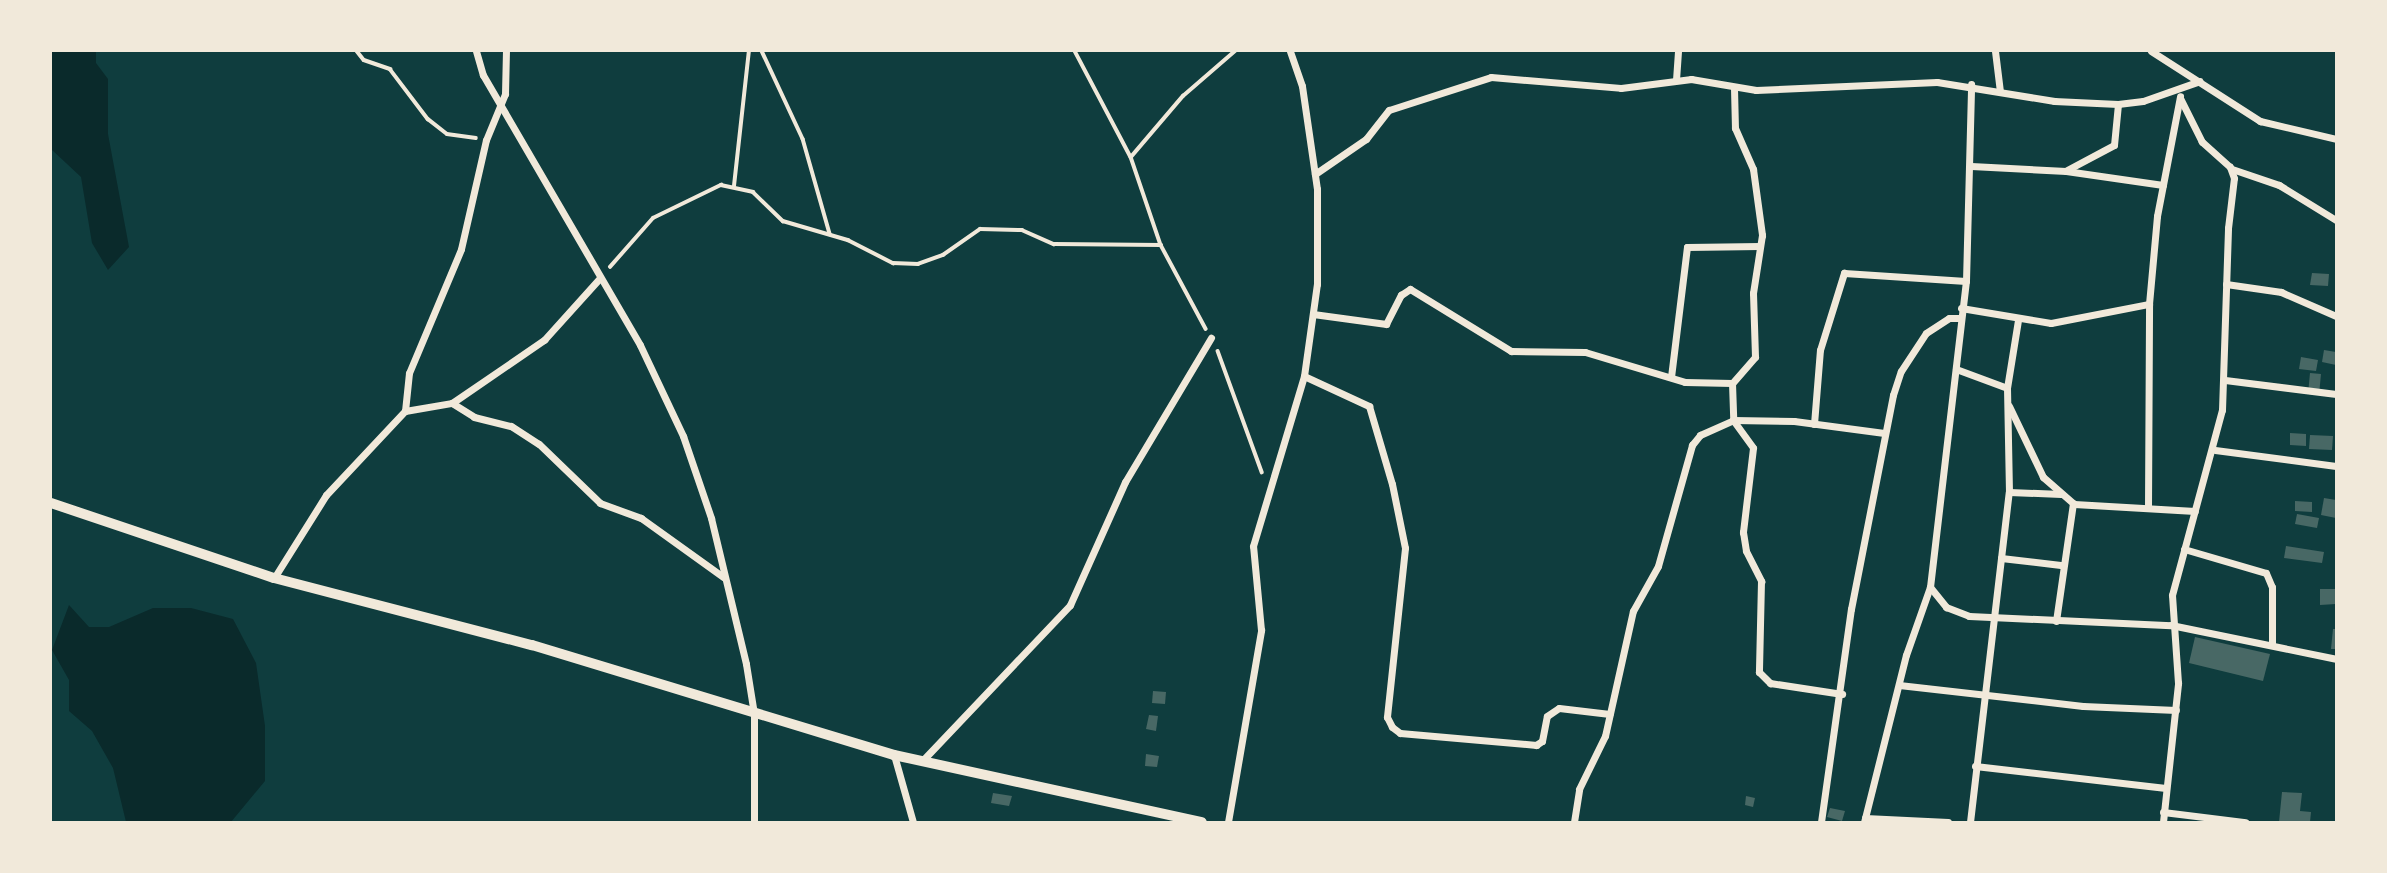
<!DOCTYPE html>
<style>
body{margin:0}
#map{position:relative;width:2387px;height:873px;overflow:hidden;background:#0f3d3e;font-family:Overpass,sans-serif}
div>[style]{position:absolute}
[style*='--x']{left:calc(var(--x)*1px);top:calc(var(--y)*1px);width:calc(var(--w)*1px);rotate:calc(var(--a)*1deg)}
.water>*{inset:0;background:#0a2a2b}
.building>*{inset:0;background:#486865}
.path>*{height:3.5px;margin:-1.75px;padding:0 1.75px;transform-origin:1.75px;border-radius:1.75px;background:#f1e9da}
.minor>*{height:7px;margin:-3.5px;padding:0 3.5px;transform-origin:3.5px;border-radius:3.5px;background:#f1e9da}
.tertiary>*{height:10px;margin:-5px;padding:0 5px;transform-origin:5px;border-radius:5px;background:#f1e9da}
span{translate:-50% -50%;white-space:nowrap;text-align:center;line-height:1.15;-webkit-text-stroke:7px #f1e9da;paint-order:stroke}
.frame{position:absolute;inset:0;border:52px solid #f1e9da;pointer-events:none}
</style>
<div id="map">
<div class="water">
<i style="clip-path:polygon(51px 51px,96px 51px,96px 63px,108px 79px,108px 134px,129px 247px,108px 270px,92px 243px,81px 177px,51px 149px)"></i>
<i style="clip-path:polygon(69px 605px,89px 627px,109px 627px,153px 608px,191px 608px,233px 619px,256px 663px,265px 726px,265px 781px,231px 822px,126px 822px,113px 768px,92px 731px,69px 711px,69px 680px,52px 650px)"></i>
</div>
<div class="building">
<i style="clip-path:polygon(2312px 273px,2329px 274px,2328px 286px,2310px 285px)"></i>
<i style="clip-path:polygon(2324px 350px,2336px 352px,2336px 365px,2322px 362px)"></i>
<i style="clip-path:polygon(2301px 357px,2318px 360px,2316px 371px,2299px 369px)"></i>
<i style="clip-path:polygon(2310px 373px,2321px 374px,2319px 395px,2308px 394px)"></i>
<i style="clip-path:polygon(2290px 433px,2306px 434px,2306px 446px,2290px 445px)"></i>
<i style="clip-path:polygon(2310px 435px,2333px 436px,2332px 450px,2309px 449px)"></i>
<i style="clip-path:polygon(2324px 498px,2336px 500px,2336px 518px,2321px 515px)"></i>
<i style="clip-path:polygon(2295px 501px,2312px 502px,2312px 512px,2295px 511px)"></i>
<i style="clip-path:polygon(2297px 514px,2319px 518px,2317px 528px,2295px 524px)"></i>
<i style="clip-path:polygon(2286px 546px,2324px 552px,2322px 563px,2284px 558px)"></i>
<i style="clip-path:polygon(2320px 589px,2335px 589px,2336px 604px,2320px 605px)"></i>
<i style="clip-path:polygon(2333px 629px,2336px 629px,2336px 649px,2331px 649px)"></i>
<i style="clip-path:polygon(2195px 637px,2270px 654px,2263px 681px,2189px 663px)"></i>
<i style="clip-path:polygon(1153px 691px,1166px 692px,1165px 704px,1152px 703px)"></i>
<i style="clip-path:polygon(1149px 715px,1158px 716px,1156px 731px,1146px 729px)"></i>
<i style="clip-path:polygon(1146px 754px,1159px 756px,1157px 767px,1145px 766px)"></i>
<i style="clip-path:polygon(2282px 792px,2302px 793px,2300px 811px,2311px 812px,2310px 822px,2279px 822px)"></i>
<i style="clip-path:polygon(993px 793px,1012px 796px,1009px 806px,991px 803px)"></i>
<i style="clip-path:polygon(1746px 796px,1755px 798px,1753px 807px,1745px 805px)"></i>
<i style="clip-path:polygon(1830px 808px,1845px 811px,1842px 821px,1827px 817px)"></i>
</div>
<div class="path">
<i style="--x:357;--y:51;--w:11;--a:52"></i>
<i style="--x:364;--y:60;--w:28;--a:19"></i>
<i style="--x:390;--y:69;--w:63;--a:52.8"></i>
<i style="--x:428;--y:119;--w:24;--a:38"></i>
<i style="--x:447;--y:134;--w:29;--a:8"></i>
<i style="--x:762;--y:51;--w:97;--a:65"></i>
<i style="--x:803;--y:139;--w:99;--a:74.1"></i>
<i style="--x:1075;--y:51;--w:120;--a:62.2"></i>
<i style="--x:1131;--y:157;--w:93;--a:71.2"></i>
<i style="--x:1161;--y:245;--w:95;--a:61.8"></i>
<i style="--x:1131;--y:157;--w:80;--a:-49.6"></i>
<i style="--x:1183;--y:96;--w:69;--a:-40.9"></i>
<i style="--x:734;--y:186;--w:136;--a:-83.7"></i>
<i style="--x:610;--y:267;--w:65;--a:-48.7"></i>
<i style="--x:653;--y:218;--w:76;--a:-25.9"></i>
<i style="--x:721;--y:185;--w:33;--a:12"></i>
<i style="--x:753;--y:192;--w:42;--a:44"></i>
<i style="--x:783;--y:221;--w:68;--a:16.3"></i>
<i style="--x:848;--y:240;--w:51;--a:27.1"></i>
<i style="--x:893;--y:263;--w:25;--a:2"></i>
<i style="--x:918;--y:264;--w:27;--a:-20"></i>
<i style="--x:943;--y:255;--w:45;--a:-35.1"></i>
<i style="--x:980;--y:229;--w:42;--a:1.4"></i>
<i style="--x:1022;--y:230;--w:35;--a:24"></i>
<i style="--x:1054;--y:244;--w:107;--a:0.5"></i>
<i style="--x:1218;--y:351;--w:129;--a:70"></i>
</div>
<div class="minor">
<i style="--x:476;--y:51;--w:25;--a:74"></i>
<i style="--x:483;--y:75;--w:312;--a:59.8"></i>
<i style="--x:640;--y:345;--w:101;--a:64.7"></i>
<i style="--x:683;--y:436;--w:87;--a:71.1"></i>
<i style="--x:711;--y:518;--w:150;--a:76.5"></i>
<i style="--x:746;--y:664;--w:51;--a:80.9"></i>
<i style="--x:754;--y:714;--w:108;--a:90"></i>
<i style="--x:1995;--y:51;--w:39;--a:83"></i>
<i style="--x:2151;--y:51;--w:130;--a:32.7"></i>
<i style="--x:2260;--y:121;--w:78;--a:13.3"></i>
<i style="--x:1676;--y:80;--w:29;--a:-86"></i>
<i style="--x:1734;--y:88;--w:40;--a:88.6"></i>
<i style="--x:1735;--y:128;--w:45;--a:66.3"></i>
<i style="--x:1753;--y:169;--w:67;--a:82.2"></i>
<i style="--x:1762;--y:235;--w:59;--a:98.8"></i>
<i style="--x:1753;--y:293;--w:64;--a:88.2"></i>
<i style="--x:1755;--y:357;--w:35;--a:131"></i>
<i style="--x:1732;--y:383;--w:37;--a:88"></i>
<i style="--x:1733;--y:420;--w:34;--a:54"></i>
<i style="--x:1753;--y:448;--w:85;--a:96.8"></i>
<i style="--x:1743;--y:532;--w:19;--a:81"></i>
<i style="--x:1746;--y:551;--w:34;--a:63"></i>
<i style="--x:1761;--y:581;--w:91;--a:91.3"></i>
<i style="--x:1759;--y:672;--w:16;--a:45"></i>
<i style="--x:1770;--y:683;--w:73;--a:8.7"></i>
<i style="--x:1971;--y:166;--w:95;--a:3"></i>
<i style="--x:2066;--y:171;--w:98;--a:8.2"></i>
<i style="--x:2232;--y:169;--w:50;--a:18.8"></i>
<i style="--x:2279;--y:185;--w:67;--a:31.6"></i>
<i style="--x:2067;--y:170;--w:53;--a:-28"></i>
<i style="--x:2114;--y:145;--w:41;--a:-84.4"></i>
<i style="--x:1315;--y:174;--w:62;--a:-34.5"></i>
<i style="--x:1366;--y:139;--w:37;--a:-52"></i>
<i style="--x:1389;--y:110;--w:107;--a:-17.9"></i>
<i style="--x:1491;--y:77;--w:130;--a:4.8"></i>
<i style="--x:1621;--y:88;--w:71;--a:-7.3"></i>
<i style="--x:1691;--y:79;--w:66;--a:9.6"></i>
<i style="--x:1756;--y:90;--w:181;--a:-2.5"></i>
<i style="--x:1937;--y:82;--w:119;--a:9.2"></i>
<i style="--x:2054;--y:101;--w:64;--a:2.7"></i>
<i style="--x:2118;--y:104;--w:25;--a:-7"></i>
<i style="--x:2143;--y:101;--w:60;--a:-19.3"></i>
<i style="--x:2226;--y:284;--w:56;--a:8.3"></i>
<i style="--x:2281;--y:292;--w:60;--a:23.6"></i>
<i style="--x:1961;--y:308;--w:91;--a:9.5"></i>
<i style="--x:2051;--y:323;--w:100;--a:-11"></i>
<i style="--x:1313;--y:314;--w:74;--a:7.8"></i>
<i style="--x:1386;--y:324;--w:33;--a:-63"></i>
<i style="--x:1401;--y:295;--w:11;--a:-34"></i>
<i style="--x:1410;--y:289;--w:119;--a:31.5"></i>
<i style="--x:1511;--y:351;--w:74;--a:0.8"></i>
<i style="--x:1585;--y:352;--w:104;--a:16.7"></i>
<i style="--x:1685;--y:382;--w:47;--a:1.2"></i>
<i style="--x:1956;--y:369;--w:54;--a:20.4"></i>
<i style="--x:1304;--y:376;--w:72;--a:24.8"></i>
<i style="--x:1369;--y:406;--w:81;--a:73.6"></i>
<i style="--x:1392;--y:484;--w:65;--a:78.5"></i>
<i style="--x:1405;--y:548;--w:170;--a:96.1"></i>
<i style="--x:1387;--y:717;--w:11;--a:63"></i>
<i style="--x:1392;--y:727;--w:10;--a:37"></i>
<i style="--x:1400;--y:733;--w:137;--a:5"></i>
<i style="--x:1536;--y:745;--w:7;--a:-34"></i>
<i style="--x:1542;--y:741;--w:25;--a:-79"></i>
<i style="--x:1547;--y:716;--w:14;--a:-34"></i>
<i style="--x:1559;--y:708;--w:51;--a:6.7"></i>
<i style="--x:1671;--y:377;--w:131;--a:-83"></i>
<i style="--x:1687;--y:247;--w:73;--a:-0.8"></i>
<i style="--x:2225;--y:380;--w:112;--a:7.2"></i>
<i style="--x:452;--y:403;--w:26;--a:32"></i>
<i style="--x:474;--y:417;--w:38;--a:14"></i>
<i style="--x:511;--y:426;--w:33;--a:33"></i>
<i style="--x:539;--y:444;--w:85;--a:44"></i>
<i style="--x:600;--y:503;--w:44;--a:20.1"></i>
<i style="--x:641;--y:518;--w:101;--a:35.7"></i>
<i style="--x:2009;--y:406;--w:79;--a:64.4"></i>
<i style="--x:2043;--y:477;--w:41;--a:41.1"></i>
<i style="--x:2074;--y:504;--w:121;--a:3.3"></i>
<i style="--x:405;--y:411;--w:48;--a:-9.7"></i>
<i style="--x:452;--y:403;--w:112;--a:-34.4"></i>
<i style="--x:544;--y:340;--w:82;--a:-48"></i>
<i style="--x:1814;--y:424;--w:74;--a:-85.4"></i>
<i style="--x:1820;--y:350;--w:81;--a:-72.7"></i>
<i style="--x:1844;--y:273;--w:122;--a:3.8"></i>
<i style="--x:2215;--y:450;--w:122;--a:7.5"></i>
<i style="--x:2009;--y:492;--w:52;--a:2.2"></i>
<i style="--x:2148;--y:508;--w:204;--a:-89.7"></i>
<i style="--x:2149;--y:304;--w:88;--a:-84.8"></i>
<i style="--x:2157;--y:216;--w:122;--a:-79.1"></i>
<i style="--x:2184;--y:549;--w:85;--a:16.3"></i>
<i style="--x:2266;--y:573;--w:15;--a:67"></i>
<i style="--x:2272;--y:587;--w:58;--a:90"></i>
<i style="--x:2001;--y:558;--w:60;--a:6.7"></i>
<i style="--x:274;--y:578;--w:98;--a:-57.9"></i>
<i style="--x:326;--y:495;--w:115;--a:-46.8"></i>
<i style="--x:405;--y:411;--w:38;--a:-84"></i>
<i style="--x:409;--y:373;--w:134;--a:-67.2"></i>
<i style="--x:461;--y:249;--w:112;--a:-77.1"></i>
<i style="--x:486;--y:140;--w:50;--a:-67.6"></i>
<i style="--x:505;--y:94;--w:43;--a:-88.7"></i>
<i style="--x:1930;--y:587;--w:26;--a:51"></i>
<i style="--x:1946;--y:607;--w:25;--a:21"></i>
<i style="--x:1969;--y:616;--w:202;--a:2.6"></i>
<i style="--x:2171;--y:625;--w:168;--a:11.6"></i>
<i style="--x:2056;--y:621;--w:119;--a:-81.8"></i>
<i style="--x:1899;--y:685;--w:185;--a:6.5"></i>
<i style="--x:2083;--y:706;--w:93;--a:2.5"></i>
<i style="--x:894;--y:755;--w:70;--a:74.2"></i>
<i style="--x:922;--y:761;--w:215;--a:-46.5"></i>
<i style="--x:1070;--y:605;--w:135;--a:-65.9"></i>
<i style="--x:1125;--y:482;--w:168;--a:-59.2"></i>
<i style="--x:1975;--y:766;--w:192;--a:6.6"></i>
<i style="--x:2163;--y:812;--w:83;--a:7"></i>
<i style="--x:1865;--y:818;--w:83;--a:2.8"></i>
<i style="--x:1228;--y:822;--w:195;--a:-80.2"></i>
<i style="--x:1261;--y:630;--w:84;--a:-95.4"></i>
<i style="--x:1253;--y:546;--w:177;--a:-73.3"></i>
<i style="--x:1304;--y:376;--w:93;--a:-82"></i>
<i style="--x:1317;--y:284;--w:95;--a:-90"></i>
<i style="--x:1317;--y:189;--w:104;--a:-98.3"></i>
<i style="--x:1302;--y:86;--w:37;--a:-109"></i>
<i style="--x:1574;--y:822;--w:33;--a:-81"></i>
<i style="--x:1579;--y:789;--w:59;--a:-63.9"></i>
<i style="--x:1605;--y:736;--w:128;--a:-77.4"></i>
<i style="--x:1633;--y:611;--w:51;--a:-60.9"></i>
<i style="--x:1658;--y:566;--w:126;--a:-74.3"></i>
<i style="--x:1692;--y:445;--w:13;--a:-51"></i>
<i style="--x:1700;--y:435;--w:36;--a:-24"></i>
<i style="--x:1733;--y:420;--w:61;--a:0.9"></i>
<i style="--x:1794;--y:421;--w:91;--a:7.6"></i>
<i style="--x:1821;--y:822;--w:215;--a:-82"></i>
<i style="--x:1851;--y:609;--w:218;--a:-78.9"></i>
<i style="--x:1893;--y:395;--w:25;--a:-72"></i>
<i style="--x:1901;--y:371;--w:45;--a:-56.7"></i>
<i style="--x:1926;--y:333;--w:27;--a:-33"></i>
<i style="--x:1949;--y:318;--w:11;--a:0"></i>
<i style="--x:1864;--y:822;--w:172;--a:-75.9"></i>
<i style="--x:1906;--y:655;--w:72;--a:-70.6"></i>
<i style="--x:1930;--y:587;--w:308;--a:-83.3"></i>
<i style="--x:1966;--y:281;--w:197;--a:-88.5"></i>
<i style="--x:1970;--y:822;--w:332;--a:-83.3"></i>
<i style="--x:2009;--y:492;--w:104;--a:-91.1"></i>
<i style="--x:2007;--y:388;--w:69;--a:-80.8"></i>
<i style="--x:2163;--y:822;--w:140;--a:-83.8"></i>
<i style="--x:2178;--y:683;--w:88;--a:-93.9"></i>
<i style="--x:2172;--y:595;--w:192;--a:-74.9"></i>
<i style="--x:2222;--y:410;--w:182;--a:-88.1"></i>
<i style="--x:2228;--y:228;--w:50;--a:-83.2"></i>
<i style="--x:2234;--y:178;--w:12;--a:-110"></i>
<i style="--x:2230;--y:167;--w:38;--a:-138"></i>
<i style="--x:2202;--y:142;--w:49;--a:-116.6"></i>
</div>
<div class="tertiary">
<i style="--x:51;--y:503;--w:235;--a:18.6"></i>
<i style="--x:274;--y:578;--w:267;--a:14.6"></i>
<i style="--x:532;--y:645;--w:378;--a:16.9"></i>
<i style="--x:894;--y:755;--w:315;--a:12.3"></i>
</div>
<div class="frame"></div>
</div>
